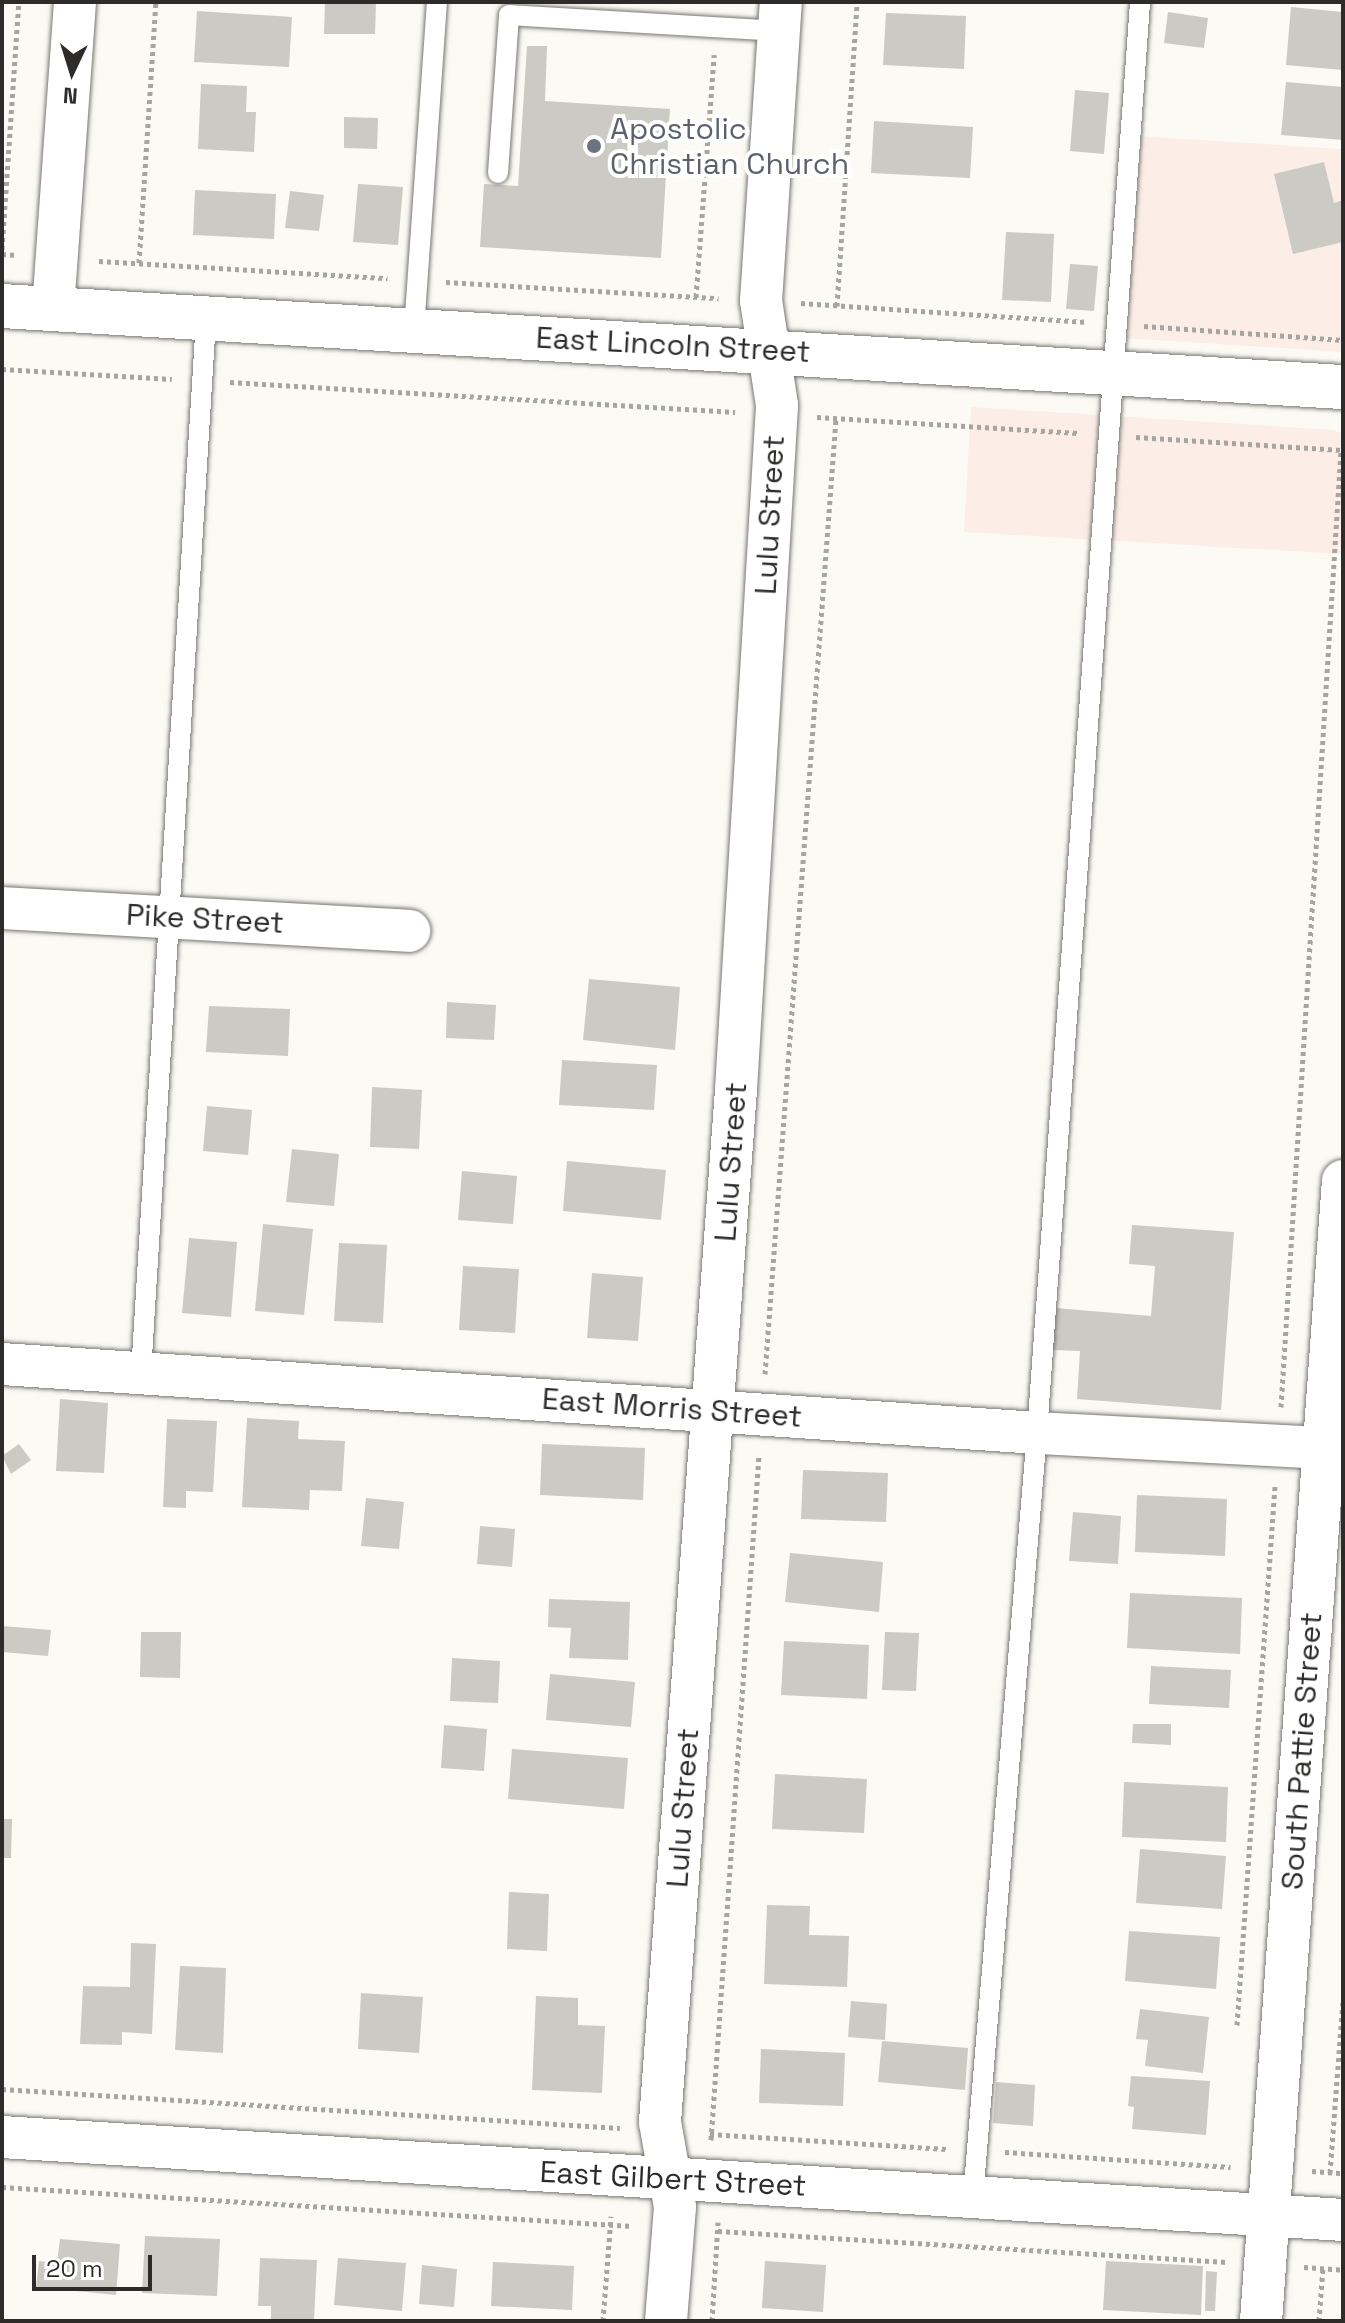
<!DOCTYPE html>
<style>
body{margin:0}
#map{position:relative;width:1345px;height:2323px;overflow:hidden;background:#fcfaf5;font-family:"Space Grotesk",sans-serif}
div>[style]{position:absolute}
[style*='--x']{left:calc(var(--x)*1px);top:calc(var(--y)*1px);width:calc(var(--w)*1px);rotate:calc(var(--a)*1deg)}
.commercial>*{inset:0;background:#fcede7}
.building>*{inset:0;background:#cbcac4}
.path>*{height:5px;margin-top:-2.5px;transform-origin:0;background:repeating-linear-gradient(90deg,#a7a5a1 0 4px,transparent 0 8px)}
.roads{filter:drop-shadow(0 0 2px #777671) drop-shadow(0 0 2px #777671)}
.lane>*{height:20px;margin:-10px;padding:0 10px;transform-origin:10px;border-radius:10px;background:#fff}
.street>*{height:42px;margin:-21px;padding:0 21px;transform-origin:21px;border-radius:21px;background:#fff}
.secondary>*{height:44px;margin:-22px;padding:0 22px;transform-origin:22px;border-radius:22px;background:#fff}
.dots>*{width:22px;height:22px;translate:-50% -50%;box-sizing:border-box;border:4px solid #fff;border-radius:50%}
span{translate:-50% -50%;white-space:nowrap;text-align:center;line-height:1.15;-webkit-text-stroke:8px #fff;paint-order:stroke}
.worship-label{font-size:30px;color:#5b616d}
.left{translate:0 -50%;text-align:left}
.street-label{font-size:30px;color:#2d2c2a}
.frame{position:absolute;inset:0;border:4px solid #2d2c2a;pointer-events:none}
.north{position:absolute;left:32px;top:32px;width:80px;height:80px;-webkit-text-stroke:6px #fff;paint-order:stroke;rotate:184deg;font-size:22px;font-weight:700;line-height:32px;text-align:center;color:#2d2c2a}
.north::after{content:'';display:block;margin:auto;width:28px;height:36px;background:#2d2c2a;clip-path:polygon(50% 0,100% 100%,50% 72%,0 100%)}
.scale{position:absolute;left:32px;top:2255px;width:120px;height:36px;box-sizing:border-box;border:4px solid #2d2c2a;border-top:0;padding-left:10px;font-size:24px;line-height:28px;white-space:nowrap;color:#2d2c2a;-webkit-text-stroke:6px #fff;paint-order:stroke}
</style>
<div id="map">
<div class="commercial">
<i style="clip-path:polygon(1121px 135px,1343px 149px,1343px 352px,1108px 337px)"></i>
<i style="clip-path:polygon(971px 407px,1334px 430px,1343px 434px,1343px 554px,964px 532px)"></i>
</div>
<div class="building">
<i style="clip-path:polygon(325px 2px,376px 2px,375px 34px,324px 34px)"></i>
<i style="clip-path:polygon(1291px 7px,1343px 12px,1343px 70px,1286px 65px)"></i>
<i style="clip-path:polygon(197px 11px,292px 17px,289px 67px,194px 62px)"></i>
<i style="clip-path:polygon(1168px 12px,1208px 18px,1204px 48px,1164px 43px)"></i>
<i style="clip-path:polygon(886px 13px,966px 16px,964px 69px,883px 65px)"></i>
<i style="clip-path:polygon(527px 46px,547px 46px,545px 101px,670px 109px,661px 258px,480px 247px,484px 184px,518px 186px)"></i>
<i style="clip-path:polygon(1286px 82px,1343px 87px,1343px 140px,1281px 135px)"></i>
<i style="clip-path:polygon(201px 84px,247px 86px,246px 112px,256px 112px,254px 152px,198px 149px)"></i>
<i style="clip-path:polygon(1075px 90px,1109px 93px,1104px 154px,1070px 151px)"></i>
<i style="clip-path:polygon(344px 117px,378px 118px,377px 149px,344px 148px)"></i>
<i style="clip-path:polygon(874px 121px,973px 127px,970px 178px,871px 173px)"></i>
<i style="clip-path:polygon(1324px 162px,1334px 203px,1343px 200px,1343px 242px,1293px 254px,1274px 174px)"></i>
<i style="clip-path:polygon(358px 184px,403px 187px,398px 245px,353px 242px)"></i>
<i style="clip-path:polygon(195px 190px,276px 194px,274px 239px,193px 235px)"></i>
<i style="clip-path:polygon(290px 191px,324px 195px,319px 231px,285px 228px)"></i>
<i style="clip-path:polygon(1006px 232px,1054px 234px,1051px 302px,1002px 300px)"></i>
<i style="clip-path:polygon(1070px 264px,1098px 266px,1094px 311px,1066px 309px)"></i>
<i style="clip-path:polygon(589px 979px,680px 987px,675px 1050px,583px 1040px)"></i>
<i style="clip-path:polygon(447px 1002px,496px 1005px,494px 1040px,446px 1038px)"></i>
<i style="clip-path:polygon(209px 1006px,290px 1009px,288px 1056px,206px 1052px)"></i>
<i style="clip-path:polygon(562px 1060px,657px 1065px,654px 1110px,559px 1105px)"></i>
<i style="clip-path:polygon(372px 1087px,422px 1090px,419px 1149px,370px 1147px)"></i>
<i style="clip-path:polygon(207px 1106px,252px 1110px,248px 1155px,203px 1151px)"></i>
<i style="clip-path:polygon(292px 1149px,339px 1154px,334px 1206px,286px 1202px)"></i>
<i style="clip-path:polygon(567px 1161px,666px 1170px,661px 1220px,563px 1211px)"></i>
<i style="clip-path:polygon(462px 1171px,517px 1176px,513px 1224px,458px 1220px)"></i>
<i style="clip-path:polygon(263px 1224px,313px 1229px,304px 1315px,255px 1311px)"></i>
<i style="clip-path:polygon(1132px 1225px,1234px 1232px,1221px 1410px,1077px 1399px,1080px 1351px,1052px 1350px,1055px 1308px,1151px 1316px,1155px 1266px,1129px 1264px)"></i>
<i style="clip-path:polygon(189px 1238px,237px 1242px,231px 1317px,182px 1313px)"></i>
<i style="clip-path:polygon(339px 1243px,387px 1245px,383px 1323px,334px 1321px)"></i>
<i style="clip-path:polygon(463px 1266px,519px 1269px,515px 1333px,459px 1330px)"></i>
<i style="clip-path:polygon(592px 1273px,643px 1277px,638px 1341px,587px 1338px)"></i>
<i style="clip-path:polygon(60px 1399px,108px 1403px,104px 1473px,56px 1471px)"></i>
<i style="clip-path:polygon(247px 1418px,299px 1421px,298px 1439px,345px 1441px,342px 1491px,310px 1490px,309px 1510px,242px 1507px)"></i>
<i style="clip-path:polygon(167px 1419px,217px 1421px,213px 1492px,186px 1491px,186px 1508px,163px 1507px)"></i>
<i style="clip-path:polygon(19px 1444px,31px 1460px,11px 1474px,2px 1456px)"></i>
<i style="clip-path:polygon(542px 1444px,645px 1448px,643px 1500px,540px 1495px)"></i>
<i style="clip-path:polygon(803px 1470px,888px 1473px,886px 1522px,801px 1519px)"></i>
<i style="clip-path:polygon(1137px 1495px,1227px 1499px,1225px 1556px,1135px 1552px)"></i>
<i style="clip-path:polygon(366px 1498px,404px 1502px,399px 1549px,361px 1546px)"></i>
<i style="clip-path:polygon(1073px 1512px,1121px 1516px,1118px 1564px,1069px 1561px)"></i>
<i style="clip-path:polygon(480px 1526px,515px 1529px,512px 1567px,477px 1564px)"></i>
<i style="clip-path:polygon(790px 1553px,883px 1562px,879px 1612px,785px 1602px)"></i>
<i style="clip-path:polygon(1130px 1593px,1242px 1598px,1240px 1654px,1127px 1648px)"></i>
<i style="clip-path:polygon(549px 1599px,630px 1602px,628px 1660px,569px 1658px,571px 1628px,548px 1627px)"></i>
<i style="clip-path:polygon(2px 1626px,51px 1630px,48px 1656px,2px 1652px)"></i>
<i style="clip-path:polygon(141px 1632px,181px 1632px,180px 1678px,140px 1677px)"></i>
<i style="clip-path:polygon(885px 1632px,919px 1633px,916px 1691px,882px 1690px)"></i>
<i style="clip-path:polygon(784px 1641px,869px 1645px,867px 1699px,781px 1695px)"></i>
<i style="clip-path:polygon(452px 1658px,500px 1661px,498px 1703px,450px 1701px)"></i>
<i style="clip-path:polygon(1151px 1666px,1231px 1670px,1229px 1708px,1149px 1704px)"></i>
<i style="clip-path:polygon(550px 1674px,635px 1682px,631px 1727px,546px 1720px)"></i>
<i style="clip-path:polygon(1133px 1724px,1171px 1724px,1171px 1745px,1132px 1743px)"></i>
<i style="clip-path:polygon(444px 1725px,487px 1729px,484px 1771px,441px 1768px)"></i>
<i style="clip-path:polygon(512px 1749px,628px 1758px,624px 1809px,508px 1799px)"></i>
<i style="clip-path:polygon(775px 1774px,867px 1779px,864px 1833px,772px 1829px)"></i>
<i style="clip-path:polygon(1124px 1782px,1228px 1787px,1226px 1842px,1122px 1837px)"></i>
<i style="clip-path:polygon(2px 1819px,12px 1819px,11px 1858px,2px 1858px)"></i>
<i style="clip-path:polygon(1140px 1849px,1226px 1856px,1222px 1909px,1136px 1903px)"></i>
<i style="clip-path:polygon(509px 1892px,549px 1894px,547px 1951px,507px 1949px)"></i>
<i style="clip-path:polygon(767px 1905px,810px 1906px,809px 1935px,849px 1936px,847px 1987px,764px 1984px)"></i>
<i style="clip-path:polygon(1129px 1931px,1220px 1937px,1216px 1989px,1125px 1981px)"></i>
<i style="clip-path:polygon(131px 1943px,156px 1944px,152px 2034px,122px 2032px,122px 2045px,80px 2044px,83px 1986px,130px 1987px)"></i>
<i style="clip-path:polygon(180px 1966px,226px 1968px,223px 2053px,175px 2050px)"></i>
<i style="clip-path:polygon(361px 1993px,423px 1997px,419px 2053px,358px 2049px)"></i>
<i style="clip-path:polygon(536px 1996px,578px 1998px,578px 2025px,605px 2026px,602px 2093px,532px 2090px)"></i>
<i style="clip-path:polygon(851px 2001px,887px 2004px,885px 2040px,848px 2037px)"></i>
<i style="clip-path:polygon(1140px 2009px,1209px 2017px,1203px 2073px,1145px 2066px,1148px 2040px,1136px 2039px)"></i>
<i style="clip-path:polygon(882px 2041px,968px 2048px,965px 2090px,878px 2082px)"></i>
<i style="clip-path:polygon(761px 2049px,845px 2053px,843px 2106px,759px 2103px)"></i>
<i style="clip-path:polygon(1131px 2076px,1210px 2081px,1206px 2135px,1132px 2129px,1134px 2107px,1128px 2106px)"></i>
<i style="clip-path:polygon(996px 2082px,1035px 2085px,1033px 2126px,993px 2123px)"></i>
<i style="clip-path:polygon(145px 2236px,220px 2239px,217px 2296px,142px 2293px)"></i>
<i style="clip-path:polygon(60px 2239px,120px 2244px,116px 2295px,36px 2287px,39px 2261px,57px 2263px)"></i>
<i style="clip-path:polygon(260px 2258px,317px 2260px,314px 2321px,271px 2321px,271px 2306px,258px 2306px)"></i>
<i style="clip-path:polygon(338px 2258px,406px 2263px,402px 2311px,334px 2305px)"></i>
<i style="clip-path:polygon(765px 2261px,826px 2265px,823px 2312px,762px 2308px)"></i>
<i style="clip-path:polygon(1106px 2261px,1203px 2266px,1201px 2315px,1103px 2310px)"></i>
<i style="clip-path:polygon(493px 2262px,574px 2266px,572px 2310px,491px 2306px)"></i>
<i style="clip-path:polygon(422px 2265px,457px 2269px,454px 2307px,419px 2304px)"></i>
<i style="clip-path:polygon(1206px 2271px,1217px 2272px,1215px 2311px,1205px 2311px)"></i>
</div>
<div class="path">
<i style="--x:2;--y:249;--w:248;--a:-86.1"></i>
<i style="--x:2;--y:254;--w:15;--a:4"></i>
<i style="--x:99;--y:261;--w:289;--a:3.4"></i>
<i style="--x:139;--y:263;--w:262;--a:-86.3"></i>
<i style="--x:446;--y:282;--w:273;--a:3.4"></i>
<i style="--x:696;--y:297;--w:243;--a:-85.7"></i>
<i style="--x:801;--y:303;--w:287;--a:3.8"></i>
<i style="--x:837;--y:306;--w:305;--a:-86.2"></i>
<i style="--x:1144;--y:326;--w:199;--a:4"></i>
<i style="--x:2;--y:369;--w:170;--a:3.4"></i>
<i style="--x:230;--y:382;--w:506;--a:3.4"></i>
<i style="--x:817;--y:417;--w:262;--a:3.5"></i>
<i style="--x:1136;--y:437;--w:206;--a:3.6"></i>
<i style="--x:765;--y:1374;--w:959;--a:-85.75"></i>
<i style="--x:1281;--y:1407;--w:959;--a:-86.41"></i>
<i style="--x:1237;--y:2025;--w:541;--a:-85.97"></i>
<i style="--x:2;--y:2089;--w:619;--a:3.61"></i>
<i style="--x:710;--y:2134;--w:237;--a:3.6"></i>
<i style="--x:711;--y:2140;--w:686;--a:-85.99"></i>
<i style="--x:1005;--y:2152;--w:226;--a:3.8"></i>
<i style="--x:1312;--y:2171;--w:31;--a:4"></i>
<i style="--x:1330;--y:2173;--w:171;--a:-85.7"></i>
<i style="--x:2;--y:2187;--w:631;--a:3.54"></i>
<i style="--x:718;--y:2231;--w:510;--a:3.49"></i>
<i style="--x:1304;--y:2267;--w:39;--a:4"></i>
<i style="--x:603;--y:2321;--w:105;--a:-85.6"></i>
<i style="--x:712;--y:2321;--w:99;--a:-86.5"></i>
<i style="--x:1319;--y:2321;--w:55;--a:-85.8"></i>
</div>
<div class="roads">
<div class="lane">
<i style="--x:498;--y:173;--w:158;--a:-86"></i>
<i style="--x:509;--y:15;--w:270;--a:3.4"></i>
<i style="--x:414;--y:330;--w:329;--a:-86"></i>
<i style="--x:141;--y:1373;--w:1057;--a:-86.47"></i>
<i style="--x:973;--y:2197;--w:767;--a:-85.21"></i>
<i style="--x:1037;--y:1433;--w:1435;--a:-85.88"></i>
</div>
<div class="street">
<i style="--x:53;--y:309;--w:308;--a:-85.9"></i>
<i style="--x:2;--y:908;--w:408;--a:3.2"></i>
<i style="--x:2;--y:1364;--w:1037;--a:3.81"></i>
<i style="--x:1037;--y:1433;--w:306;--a:3"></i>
<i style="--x:2;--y:2137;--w:1344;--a:3.54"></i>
<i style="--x:666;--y:2321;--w:114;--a:-85.5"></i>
<i style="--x:675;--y:2207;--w:86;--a:-100"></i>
<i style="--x:660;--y:2122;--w:1035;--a:-85.79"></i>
<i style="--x:736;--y:1090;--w:686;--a:-86.57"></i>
<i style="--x:777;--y:405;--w:105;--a:-98.7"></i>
<i style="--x:761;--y:301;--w:300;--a:-86.2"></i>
<i style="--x:1261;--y:2321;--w:1143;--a:-85.89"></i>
</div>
<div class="secondary">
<i style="--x:2;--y:306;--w:1343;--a:3.46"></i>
</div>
</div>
<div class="dots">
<i style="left:594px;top:146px;background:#6b7280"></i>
</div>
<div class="worship-label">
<span class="left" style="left:610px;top:146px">Apostolic<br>Christian Church</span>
</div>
<div class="street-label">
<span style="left:673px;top:345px;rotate:3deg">East Lincoln Street</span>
<span style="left:770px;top:515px;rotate:-87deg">Lulu Street</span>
<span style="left:205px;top:919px;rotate:3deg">Pike Street</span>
<span style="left:731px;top:1162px;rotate:-86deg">Lulu Street</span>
<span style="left:672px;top:1408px;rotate:4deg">East Morris Street</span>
<span style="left:1302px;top:1751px;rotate:-86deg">South Pattie Street</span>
<span style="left:683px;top:1808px;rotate:-86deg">Lulu Street</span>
<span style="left:673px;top:2179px;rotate:3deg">East Gilbert Street</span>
</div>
<div class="frame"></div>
<div class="north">N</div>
<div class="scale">20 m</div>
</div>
